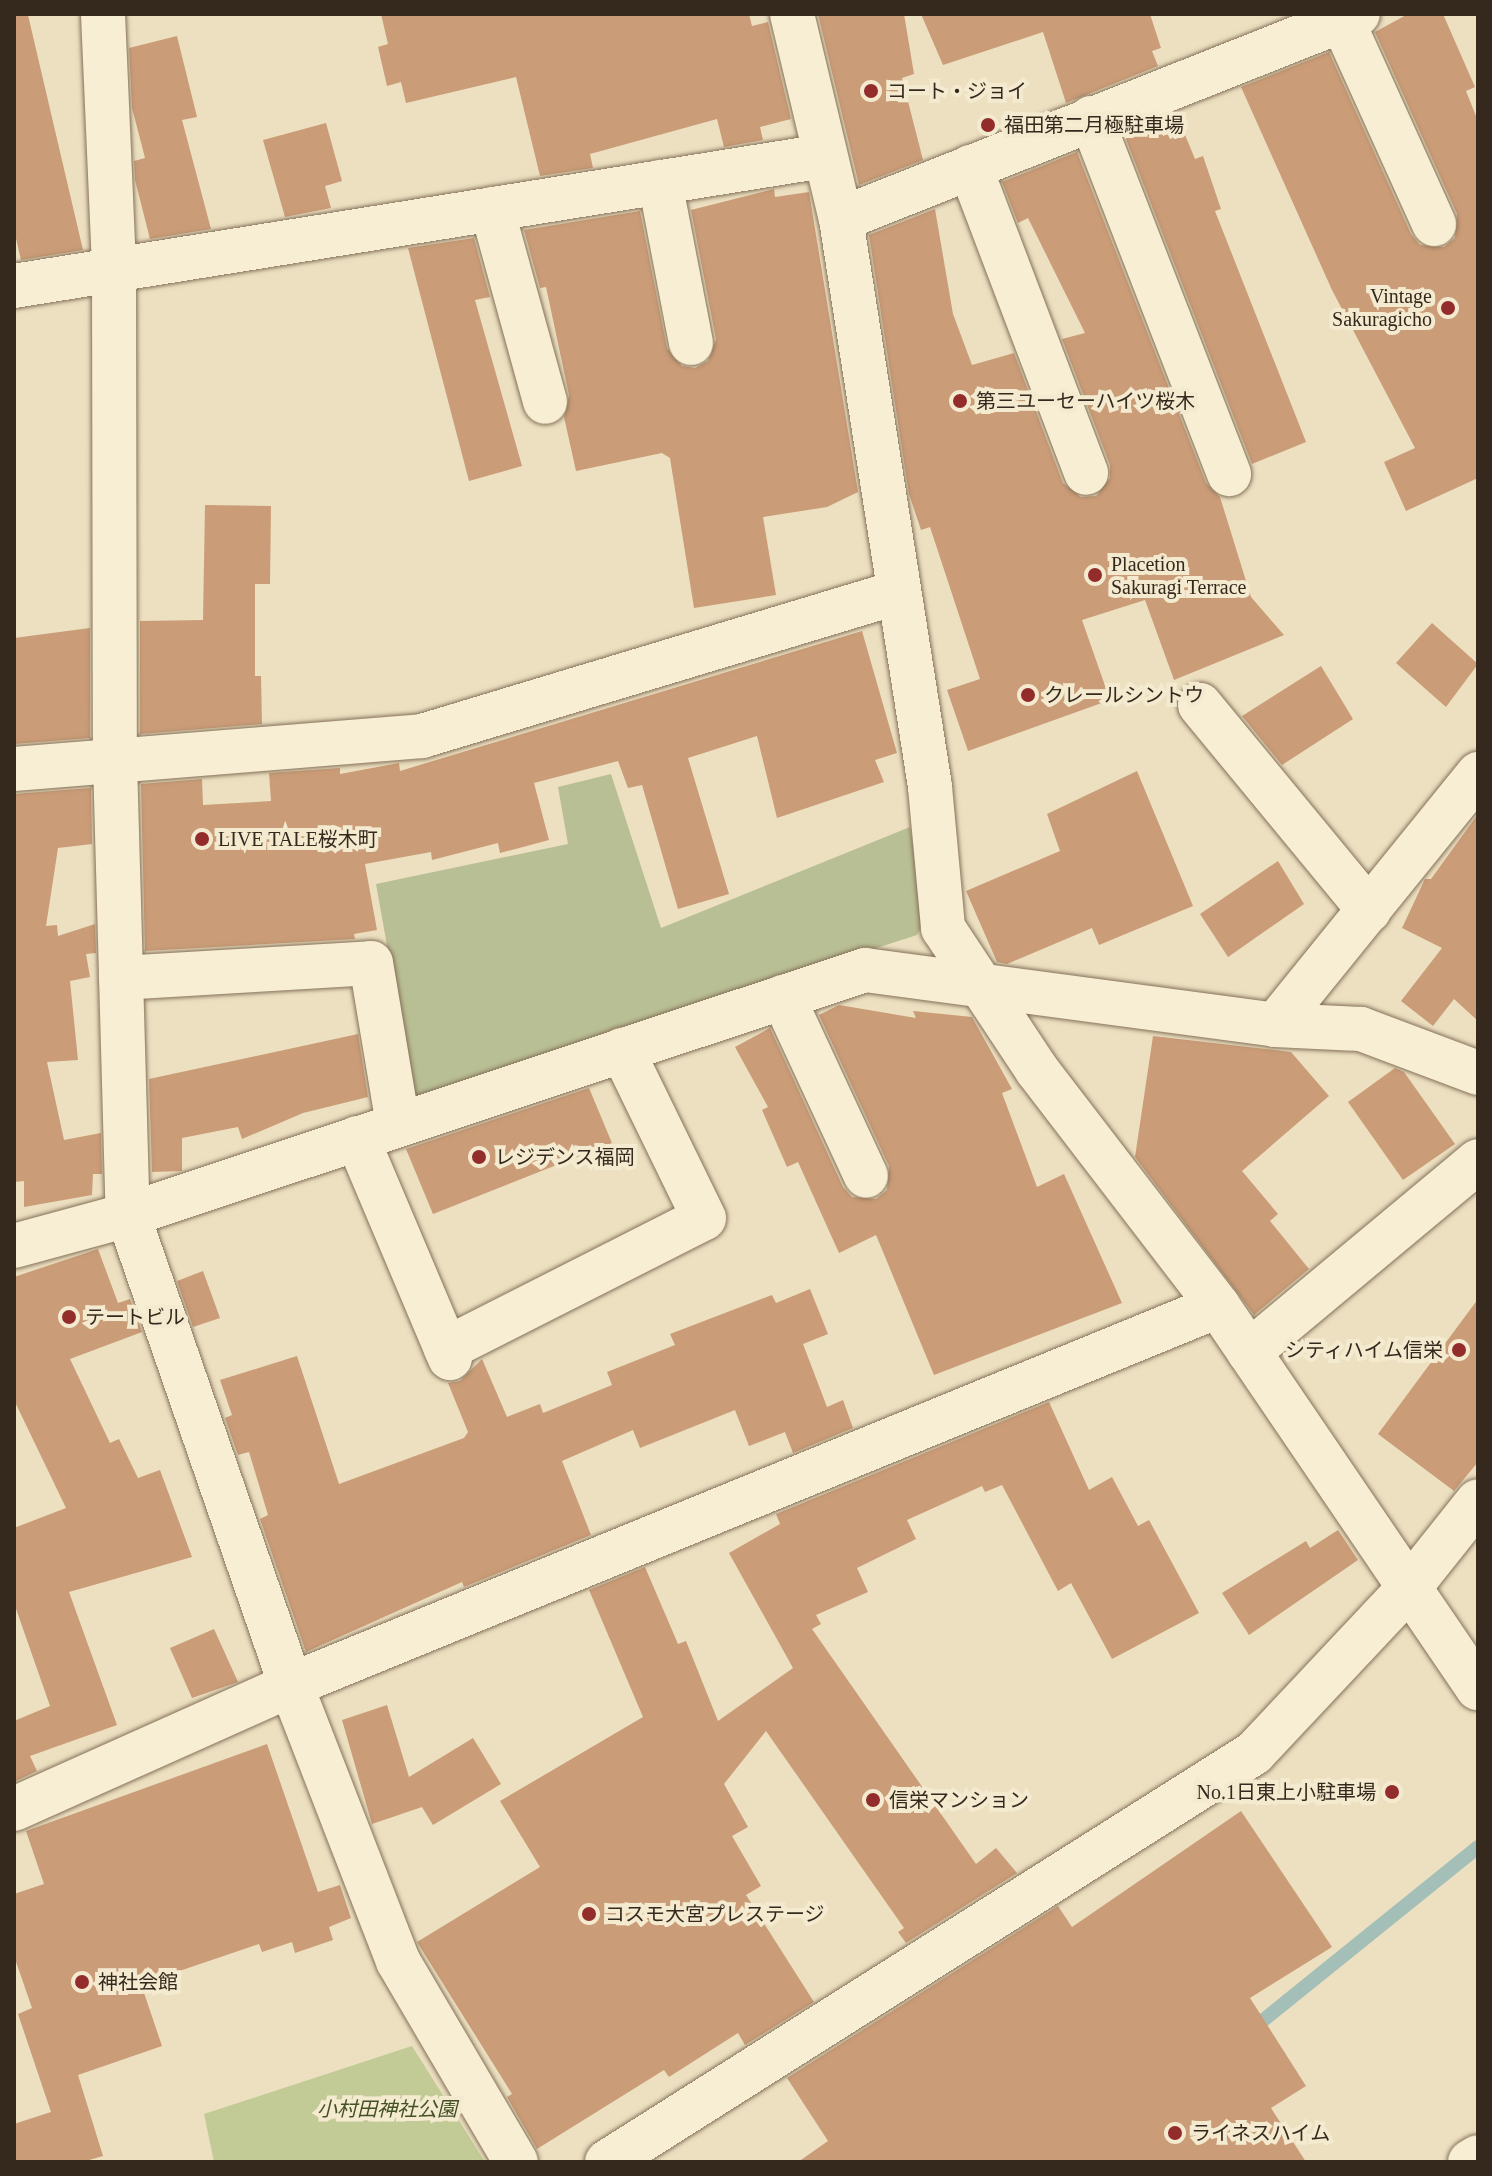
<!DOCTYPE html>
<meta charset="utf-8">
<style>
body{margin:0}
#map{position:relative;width:1492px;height:2176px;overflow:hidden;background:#ece0c1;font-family:"Times New Roman","Noto Sans JP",serif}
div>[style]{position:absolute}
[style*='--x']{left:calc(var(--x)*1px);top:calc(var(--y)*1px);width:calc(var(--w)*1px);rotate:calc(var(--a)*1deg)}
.green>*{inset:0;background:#c2ca95}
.cemetery>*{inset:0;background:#b9bf94}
.stream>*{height:14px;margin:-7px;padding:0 7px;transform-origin:7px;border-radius:7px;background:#a3bfb7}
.building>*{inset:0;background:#ca9c77}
.roads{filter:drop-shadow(0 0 2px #857159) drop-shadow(0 0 2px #857159)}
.minor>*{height:44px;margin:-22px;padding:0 22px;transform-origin:22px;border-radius:22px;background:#f8eed3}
.dots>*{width:22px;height:22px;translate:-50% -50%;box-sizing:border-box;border:4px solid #f4ead0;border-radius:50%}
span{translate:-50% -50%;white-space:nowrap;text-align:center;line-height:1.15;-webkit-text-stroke:8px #f4ead0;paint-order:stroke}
.poi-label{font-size:20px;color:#35291d}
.left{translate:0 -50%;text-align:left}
.right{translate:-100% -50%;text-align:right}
.park-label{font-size:20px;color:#445124;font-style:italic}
.frame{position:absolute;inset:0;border:16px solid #35291d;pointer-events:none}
</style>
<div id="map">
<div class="green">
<i style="clip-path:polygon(412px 2046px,485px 2162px,214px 2162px,204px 2114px)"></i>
</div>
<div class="cemetery">
<i style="clip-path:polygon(611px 774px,661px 928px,910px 827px,926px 920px,917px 935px,414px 1097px,376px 884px,568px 844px,558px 787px)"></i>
</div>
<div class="stream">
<i style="--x:1250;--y:2031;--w:293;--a:-38.9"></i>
</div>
<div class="building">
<i style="clip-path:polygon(381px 14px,749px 14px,752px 26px,768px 22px,791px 119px,760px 127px,763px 140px,724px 147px,717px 119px,590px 154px,593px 168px,540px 176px,516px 77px,406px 103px,401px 82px,387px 86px,378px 47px,388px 44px)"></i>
<i style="clip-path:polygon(818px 14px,904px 14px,914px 74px,902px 78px,923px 160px,859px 185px)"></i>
<i style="clip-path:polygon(921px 14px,1150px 14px,1161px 48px,1152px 51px,1158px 66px,1066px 103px,1043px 32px,943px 65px)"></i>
<i style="clip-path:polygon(1408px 14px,1443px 14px,1475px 87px,1466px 91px,1478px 121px,1478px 478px,1406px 511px,1384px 462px,1415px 448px,1332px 290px,1241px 87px,1329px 52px,1411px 234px,1420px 245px,1444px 247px,1455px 238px,1457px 214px,1375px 32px)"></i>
<i style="clip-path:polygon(28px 15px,83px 250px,21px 260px,14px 230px,14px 16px)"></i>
<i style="clip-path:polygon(177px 36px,197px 117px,182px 120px,211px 229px,150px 239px,135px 180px,134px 161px,145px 158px,132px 108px,129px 48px)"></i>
<i style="clip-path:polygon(1176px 113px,1195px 159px,1203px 156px,1221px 209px,1215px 211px,1306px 442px,1252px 464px,1124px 134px)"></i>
<i style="clip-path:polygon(326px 123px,342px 181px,325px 186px,331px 208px,285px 217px,263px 140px)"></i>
<i style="clip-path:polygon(1077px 152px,1206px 483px,1220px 497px,1251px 597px,1284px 635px,1174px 680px,1145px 600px,1082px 620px,1110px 700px,968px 751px,947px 690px,980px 679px,930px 527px,921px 530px,909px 494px,869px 235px,935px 209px,953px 314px,972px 365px,1014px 353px,1063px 483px,1081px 497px,1096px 496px,1110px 478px,1110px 465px,1062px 339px,1085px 333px,1028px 218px,1018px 223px,1002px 182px)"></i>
<i style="clip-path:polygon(774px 189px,775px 197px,809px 192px,858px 492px,827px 507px,763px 517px,776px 595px,694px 608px,670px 458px,662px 453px,576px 471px,564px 417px,569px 395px,546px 287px,540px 288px,524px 230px,640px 211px,667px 348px,682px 366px,695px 368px,708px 361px,716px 339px,691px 210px)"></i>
<i style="clip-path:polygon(474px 238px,490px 297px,475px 300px,522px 466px,469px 481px,408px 248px)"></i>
<i style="clip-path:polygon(205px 505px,271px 506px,270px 584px,255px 584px,255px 676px,261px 676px,262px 724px,140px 734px,140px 621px,203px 620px)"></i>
<i style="clip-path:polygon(1432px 623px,1478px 664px,1446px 707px,1396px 663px)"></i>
<i style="clip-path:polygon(90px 628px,90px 738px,14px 744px,14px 638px)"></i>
<i style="clip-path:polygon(862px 631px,897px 753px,875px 760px,884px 782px,777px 818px,757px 736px,688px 758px,729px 894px,678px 909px,642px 785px,628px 788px,618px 761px,534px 783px,549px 840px,500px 853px,498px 843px,432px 860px,431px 852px,365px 864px,377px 930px,354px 934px,355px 939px,145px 951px,141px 784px,202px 779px,203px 805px,271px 801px,269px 773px,340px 768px,340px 774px,399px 763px,400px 771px)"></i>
<i style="clip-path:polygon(1321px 666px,1353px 719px,1282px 765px,1242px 716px)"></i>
<i style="clip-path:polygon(1137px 771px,1193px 906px,1099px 945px,1092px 928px,1007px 964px,997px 962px,966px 891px,1060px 851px,1047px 814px)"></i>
<i style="clip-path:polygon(91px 788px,92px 844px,58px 848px,46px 926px,57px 925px,58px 936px,95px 924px,96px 953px,86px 954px,90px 977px,70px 981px,78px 1060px,47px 1062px,64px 1140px,101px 1133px,102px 1174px,93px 1174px,92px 1195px,24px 1207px,24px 1181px,14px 1182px,14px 794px)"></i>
<i style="clip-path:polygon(1478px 814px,1478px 1021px,1454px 999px,1433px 1026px,1401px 1001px,1442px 948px,1402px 928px,1425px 879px,1431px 879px)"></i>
<i style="clip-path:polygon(1278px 861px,1304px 904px,1228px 957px,1200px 914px)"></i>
<i style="clip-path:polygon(839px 1005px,916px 1018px,913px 1011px,972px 1017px,1012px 1089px,1002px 1093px,1037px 1187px,1064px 1174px,1122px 1303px,934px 1375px,876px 1235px,839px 1253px,798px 1162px,787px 1167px,762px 1110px,768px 1107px,735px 1047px,770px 1028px,843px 1187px,852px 1197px,876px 1199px,887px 1190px,889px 1166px,819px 1015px)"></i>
<i style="clip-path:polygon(358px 1034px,368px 1097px,303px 1113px,242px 1139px,238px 1127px,182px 1138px,182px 1171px,152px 1172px,149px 1079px)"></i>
<i style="clip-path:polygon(1153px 1036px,1291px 1052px,1329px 1096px,1242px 1171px,1278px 1214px,1270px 1221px,1309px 1269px,1254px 1315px,1135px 1157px)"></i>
<i style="clip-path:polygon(1395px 1068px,1404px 1072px,1455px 1144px,1403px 1180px,1348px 1102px)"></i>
<i style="clip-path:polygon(589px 1088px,612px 1143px,433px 1214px,406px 1149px)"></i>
<i style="clip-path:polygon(98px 1249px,118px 1303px,130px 1299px,142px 1332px,70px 1359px,110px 1443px,119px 1439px,138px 1478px,160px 1470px,192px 1557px,69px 1592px,117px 1725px,30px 1756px,37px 1771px,14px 1782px,14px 1721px,50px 1706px,14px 1603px,14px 1528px,66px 1508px,14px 1400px,14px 1277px)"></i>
<i style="clip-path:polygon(203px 1271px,220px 1318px,193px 1327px,177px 1281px)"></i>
<i style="clip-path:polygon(810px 1289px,828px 1334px,803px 1344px,827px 1407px,843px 1400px,853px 1428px,793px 1453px,785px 1432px,749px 1446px,735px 1410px,640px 1448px,633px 1430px,562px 1461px,591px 1535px,464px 1587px,462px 1582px,306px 1652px,260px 1519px,268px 1515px,249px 1452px,238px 1455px,225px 1418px,232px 1415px,220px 1380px,297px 1356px,339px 1484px,464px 1438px,468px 1432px,448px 1383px,460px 1381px,482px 1359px,507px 1417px,540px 1404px,543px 1413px,612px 1385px,607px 1372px,675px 1345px,670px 1334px,772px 1295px,776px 1303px)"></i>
<i style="clip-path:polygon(1478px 1299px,1478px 1462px,1454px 1491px,1378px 1434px)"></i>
<i style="clip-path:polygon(1049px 1402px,1089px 1490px,1112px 1477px,1138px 1526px,1149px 1520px,1199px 1613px,1112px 1659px,1071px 1583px,1058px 1591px,1002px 1485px,985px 1492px,982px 1486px,907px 1520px,916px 1539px,857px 1568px,868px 1592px,816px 1615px,821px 1624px,812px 1629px,976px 1864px,996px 1848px,1017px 1873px,906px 1943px,898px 1932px,904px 1928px,766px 1731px,724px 1784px,748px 1827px,732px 1836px,761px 1886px,746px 1895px,814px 2002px,745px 2045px,738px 2033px,669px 2077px,664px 2070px,537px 2149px,507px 2097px,512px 2094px,417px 1942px,540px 1867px,500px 1801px,643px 1717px,589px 1590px,645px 1567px,678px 1644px,686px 1641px,718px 1721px,793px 1668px,729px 1553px,780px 1524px,776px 1514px)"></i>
<i style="clip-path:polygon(1338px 1530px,1358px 1560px,1249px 1635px,1222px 1593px,1306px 1541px,1310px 1548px)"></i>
<i style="clip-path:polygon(214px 1629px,238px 1682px,192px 1698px,170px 1648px)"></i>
<i style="clip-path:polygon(387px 1705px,409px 1777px,473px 1738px,501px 1784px,433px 1825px,422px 1807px,372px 1824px,342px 1720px)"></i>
<i style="clip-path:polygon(267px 1744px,318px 1892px,340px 1885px,351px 1918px,329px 1927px,333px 1940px,295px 1953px,292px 1942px,262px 1952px,259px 1944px,141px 1984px,162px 2046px,78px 2075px,103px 2156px,82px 2162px,14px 2162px,14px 2124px,51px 2112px,18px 2014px,32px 2008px,14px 1956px,14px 1894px,44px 1884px,26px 1831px)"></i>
<i style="clip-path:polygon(1241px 1811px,1332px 1947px,1250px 1998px,1306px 2086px,1271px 2108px,1306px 2162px,798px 2162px,828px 2141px,787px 2078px,1058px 1906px,1072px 1927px)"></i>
</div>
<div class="roads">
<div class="minor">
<i style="--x:103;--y:14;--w:255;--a:87.5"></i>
<i style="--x:114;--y:269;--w:492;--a:89.9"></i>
<i style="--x:115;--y:761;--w:454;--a:88.4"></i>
<i style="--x:128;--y:1215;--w:497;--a:70.9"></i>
<i style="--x:291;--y:1685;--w:296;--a:68.8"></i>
<i style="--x:398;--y:1961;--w:233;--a:59.6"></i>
<i style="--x:792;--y:14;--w:211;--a:76.6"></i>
<i style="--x:841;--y:219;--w:575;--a:81.09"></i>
<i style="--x:930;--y:787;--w:142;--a:84.7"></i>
<i style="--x:943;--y:928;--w:170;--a:56.5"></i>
<i style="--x:1037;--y:1070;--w:297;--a:52.5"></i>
<i style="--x:1218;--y:1306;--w:462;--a:55.8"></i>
<i style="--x:1342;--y:20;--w:224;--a:65.7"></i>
<i style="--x:1091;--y:118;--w:382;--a:68.8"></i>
<i style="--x:970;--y:167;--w:327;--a:69.2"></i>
<i style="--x:660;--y:182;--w:164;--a:79.1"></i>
<i style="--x:492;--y:209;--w:200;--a:74.6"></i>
<i style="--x:841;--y:219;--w:556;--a:-21.63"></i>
<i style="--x:14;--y:286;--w:820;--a:-9.12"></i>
<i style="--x:1200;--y:705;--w:266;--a:50.5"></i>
<i style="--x:14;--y:769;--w:409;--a:-4.6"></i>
<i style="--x:422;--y:736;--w:497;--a:-16.8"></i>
<i style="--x:121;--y:978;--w:250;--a:-3.4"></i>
<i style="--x:371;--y:963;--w:164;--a:80.5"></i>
<i style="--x:783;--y:997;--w:197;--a:65.1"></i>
<i style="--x:1275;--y:1025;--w:323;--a:-51"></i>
<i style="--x:357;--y:1138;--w:239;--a:67.1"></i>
<i style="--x:14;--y:1246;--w:118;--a:-15.2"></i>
<i style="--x:128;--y:1215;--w:777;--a:-18.39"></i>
<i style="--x:865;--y:970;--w:414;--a:7.6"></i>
<i style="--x:1275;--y:1025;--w:86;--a:2.7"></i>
<i style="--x:1361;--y:1029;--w:125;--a:20.6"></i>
<i style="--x:446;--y:1349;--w:289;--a:-26.9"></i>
<i style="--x:704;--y:1218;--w:187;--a:-116"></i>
<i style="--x:1249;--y:1352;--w:298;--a:-39.8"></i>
<i style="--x:14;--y:1809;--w:303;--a:-24.1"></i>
<i style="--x:291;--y:1685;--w:1001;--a:-22.24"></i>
<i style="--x:607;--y:2162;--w:765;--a:-32.3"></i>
<i style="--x:1254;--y:1753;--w:225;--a:-46.8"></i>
<i style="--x:1408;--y:1589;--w:112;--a:-51.5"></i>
<i style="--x:1470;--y:2162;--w:9;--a:-32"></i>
</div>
</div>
<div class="dots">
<i style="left:871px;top:91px;background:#922d2b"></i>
<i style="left:988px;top:125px;background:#922d2b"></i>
<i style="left:1448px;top:308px;background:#922d2b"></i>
<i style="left:960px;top:401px;background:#922d2b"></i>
<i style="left:1095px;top:575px;background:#922d2b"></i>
<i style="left:1028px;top:695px;background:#922d2b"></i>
<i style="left:202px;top:839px;background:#922d2b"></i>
<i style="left:479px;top:1157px;background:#922d2b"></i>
<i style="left:69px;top:1317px;background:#922d2b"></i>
<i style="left:1459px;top:1350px;background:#922d2b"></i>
<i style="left:1392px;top:1792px;background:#922d2b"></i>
<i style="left:873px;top:1800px;background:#922d2b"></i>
<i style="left:589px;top:1914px;background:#922d2b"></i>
<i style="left:82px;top:1982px;background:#922d2b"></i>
<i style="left:1175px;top:2133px;background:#922d2b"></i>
</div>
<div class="poi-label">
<span class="left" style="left:887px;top:91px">コート・ジョイ</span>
<span class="left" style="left:1004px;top:125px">福田第二月極駐車場</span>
<span class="right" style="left:1432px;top:308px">Vintage<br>Sakuragicho</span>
<span class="left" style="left:976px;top:401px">第三ユーセーハイツ桜木</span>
<span class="left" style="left:1111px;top:576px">Placetion<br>Sakuragi Terrace</span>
<span class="left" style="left:1044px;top:695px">クレールシントウ</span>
<span class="left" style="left:218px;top:839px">LIVE TALE桜木町</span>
<span class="left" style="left:495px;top:1157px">レジデンス福岡</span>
<span class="left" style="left:85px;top:1317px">テートビル</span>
<span class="right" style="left:1443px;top:1350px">シティハイム信栄</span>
<span class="right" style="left:1376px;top:1792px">No.1日東上小駐車場</span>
<span class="left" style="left:889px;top:1800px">信栄マンション</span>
<span class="left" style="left:605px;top:1914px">コスモ大宮プレステージ</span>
<span class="left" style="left:98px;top:1982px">神社会館</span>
<span class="left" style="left:1191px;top:2133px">ライネスハイム</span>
</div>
<div class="park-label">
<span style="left:387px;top:2109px">小村田神社公園</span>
</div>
<div class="frame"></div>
</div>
